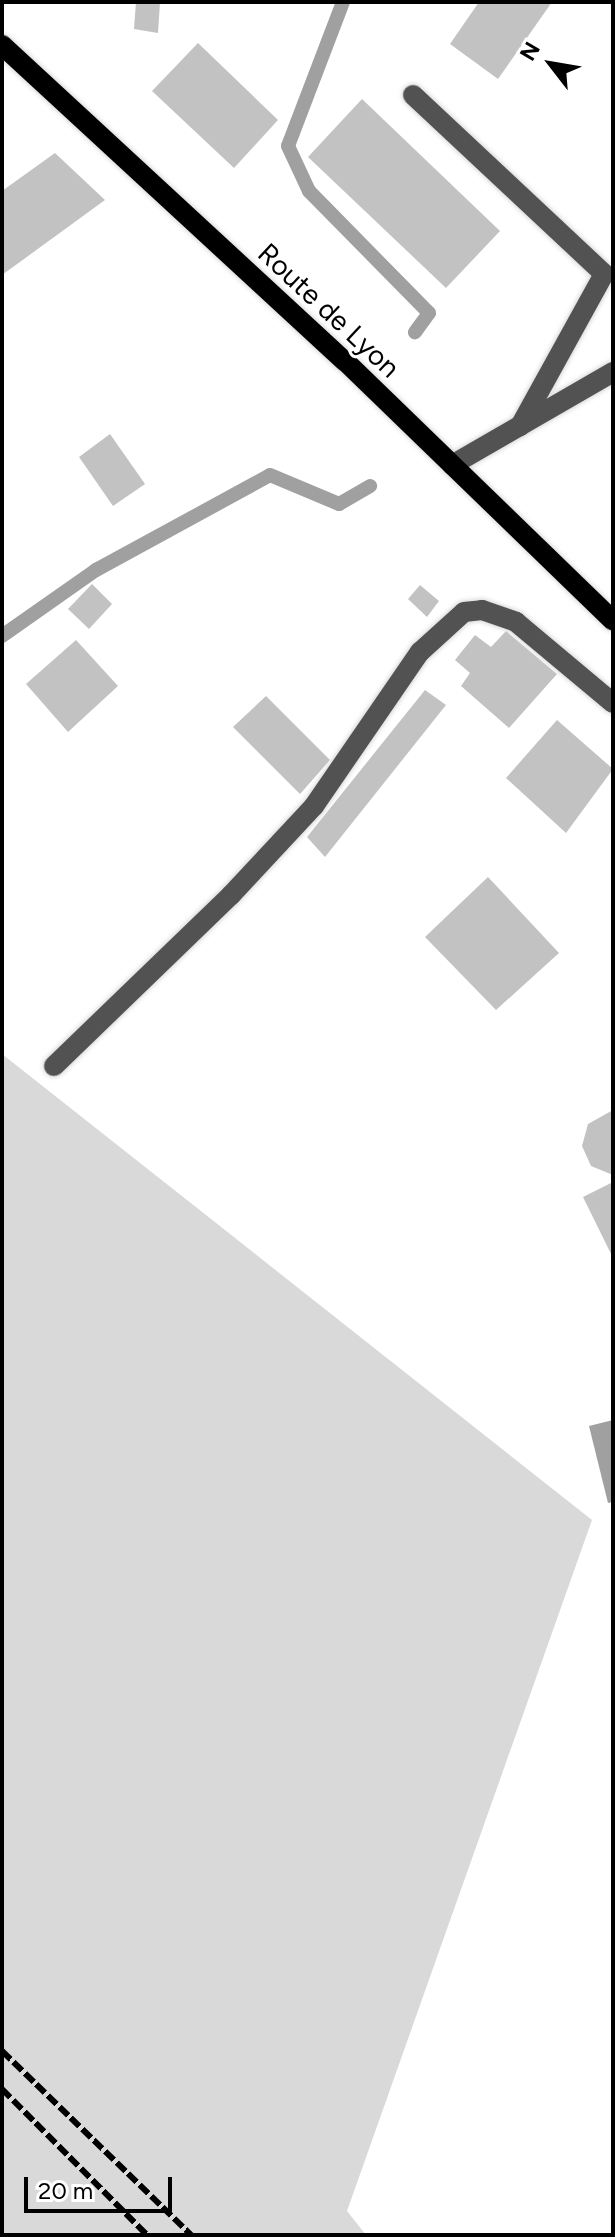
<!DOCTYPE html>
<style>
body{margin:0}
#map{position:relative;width:615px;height:2237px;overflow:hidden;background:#fff;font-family:Figtree,sans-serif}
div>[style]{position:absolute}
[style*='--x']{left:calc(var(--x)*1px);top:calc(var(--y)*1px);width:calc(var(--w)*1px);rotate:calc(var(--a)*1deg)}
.green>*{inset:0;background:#d9d9d9}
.water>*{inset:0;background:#a0a0a0}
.stream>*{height:14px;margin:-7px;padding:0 7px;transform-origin:7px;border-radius:7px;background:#a0a0a0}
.building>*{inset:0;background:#c2c2c2}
.roads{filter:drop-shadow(0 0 2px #dbdbdb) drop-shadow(0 0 2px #dbdbdb)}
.minor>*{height:20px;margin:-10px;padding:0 10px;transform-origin:10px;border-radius:10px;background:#525252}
.major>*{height:20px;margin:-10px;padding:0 10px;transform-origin:10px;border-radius:10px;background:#000}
.rail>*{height:6px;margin-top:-3px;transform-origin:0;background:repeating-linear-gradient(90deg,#000 0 12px,transparent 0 16px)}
span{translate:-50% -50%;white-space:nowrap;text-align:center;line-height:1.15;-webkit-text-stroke:6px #fff;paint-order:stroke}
.street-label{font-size:28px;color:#000}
.frame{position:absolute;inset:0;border:4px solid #000;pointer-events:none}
.north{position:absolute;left:511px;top:24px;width:80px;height:80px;-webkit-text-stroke:6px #fff;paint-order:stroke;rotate:301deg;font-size:22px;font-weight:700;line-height:32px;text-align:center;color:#000}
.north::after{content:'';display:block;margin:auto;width:28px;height:36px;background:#000;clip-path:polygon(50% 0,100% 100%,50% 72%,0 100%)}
.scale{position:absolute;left:24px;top:2177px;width:148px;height:36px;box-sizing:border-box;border:4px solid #000;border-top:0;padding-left:10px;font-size:24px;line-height:28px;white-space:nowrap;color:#000;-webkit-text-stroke:6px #fff;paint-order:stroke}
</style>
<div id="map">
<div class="green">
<i style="clip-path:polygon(2px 1054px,592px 1520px,347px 2211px,366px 2235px,2px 2235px)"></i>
</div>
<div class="water">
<i style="clip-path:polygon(613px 1420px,613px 1502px,608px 1503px,589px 1426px)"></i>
</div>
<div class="stream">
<i style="--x:343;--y:2;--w:154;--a:110.9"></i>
<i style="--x:288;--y:146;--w:50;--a:65"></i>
<i style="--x:309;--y:191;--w:171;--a:45.5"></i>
<i style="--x:429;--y:313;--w:24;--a:126"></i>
<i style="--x:2;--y:636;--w:115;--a:-35.1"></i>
<i style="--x:96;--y:570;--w:198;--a:-28.6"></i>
<i style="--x:270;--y:475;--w:75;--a:22.8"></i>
<i style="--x:339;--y:504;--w:36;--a:-30"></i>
</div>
<div class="building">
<i style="clip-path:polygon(136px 2px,160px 2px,158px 33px,134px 29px)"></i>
<i style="clip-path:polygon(479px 2px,552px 2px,498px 79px,450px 44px)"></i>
<i style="clip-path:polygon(198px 43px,278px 120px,234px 168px,152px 91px)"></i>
<i style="clip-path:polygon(362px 99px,500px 231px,446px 288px,308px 157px)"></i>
<i style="clip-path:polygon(55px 153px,105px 200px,2px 275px,2px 191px)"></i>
<i style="clip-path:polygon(110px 434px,145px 484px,113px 506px,79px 457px)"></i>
<i style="clip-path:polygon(92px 584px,112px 604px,89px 629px,68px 609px)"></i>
<i style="clip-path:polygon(420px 585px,439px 601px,427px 617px,408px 599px)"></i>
<i style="clip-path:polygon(506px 631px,557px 674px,509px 728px,461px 686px,470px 673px,455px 660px,475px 635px,491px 647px)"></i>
<i style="clip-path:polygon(76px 640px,118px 686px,68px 732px,26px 684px)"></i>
<i style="clip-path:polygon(425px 690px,446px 705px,325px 857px,307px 837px)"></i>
<i style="clip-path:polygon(266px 696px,330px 760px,300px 794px,233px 727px)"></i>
<i style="clip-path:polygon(557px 720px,613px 769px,566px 833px,506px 778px)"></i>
<i style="clip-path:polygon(488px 877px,559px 953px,496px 1010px,425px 937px)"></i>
<i style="clip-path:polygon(613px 1110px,613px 1175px,591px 1166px,582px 1146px,588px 1124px)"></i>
<i style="clip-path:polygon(613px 1182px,613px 1258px,583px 1197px)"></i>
</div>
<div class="roads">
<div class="minor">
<i style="--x:413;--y:95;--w:262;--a:43.1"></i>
<i style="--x:604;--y:274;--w:174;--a:118.9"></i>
<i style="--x:452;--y:465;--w:186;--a:-30"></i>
<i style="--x:54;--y:1066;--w:246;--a:-44"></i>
<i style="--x:231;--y:895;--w:122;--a:-47"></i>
<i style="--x:314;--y:806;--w:187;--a:-55.5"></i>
<i style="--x:420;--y:652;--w:59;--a:-42.3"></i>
<i style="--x:464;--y:612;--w:18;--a:-6"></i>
<i style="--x:482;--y:610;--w:36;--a:19"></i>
<i style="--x:516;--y:622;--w:126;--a:39.9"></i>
</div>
<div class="major">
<i style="--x:2;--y:45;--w:466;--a:42.7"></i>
<i style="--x:345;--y:361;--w:373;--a:44.1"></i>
</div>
</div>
<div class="rail">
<i style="--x:2;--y:2051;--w:264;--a:44.2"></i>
<i style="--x:2;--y:2089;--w:206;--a:45.2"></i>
</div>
<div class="street-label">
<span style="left:329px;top:310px;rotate:43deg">Route de Lyon</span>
</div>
<div class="frame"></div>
<div class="north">N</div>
<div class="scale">20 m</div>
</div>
